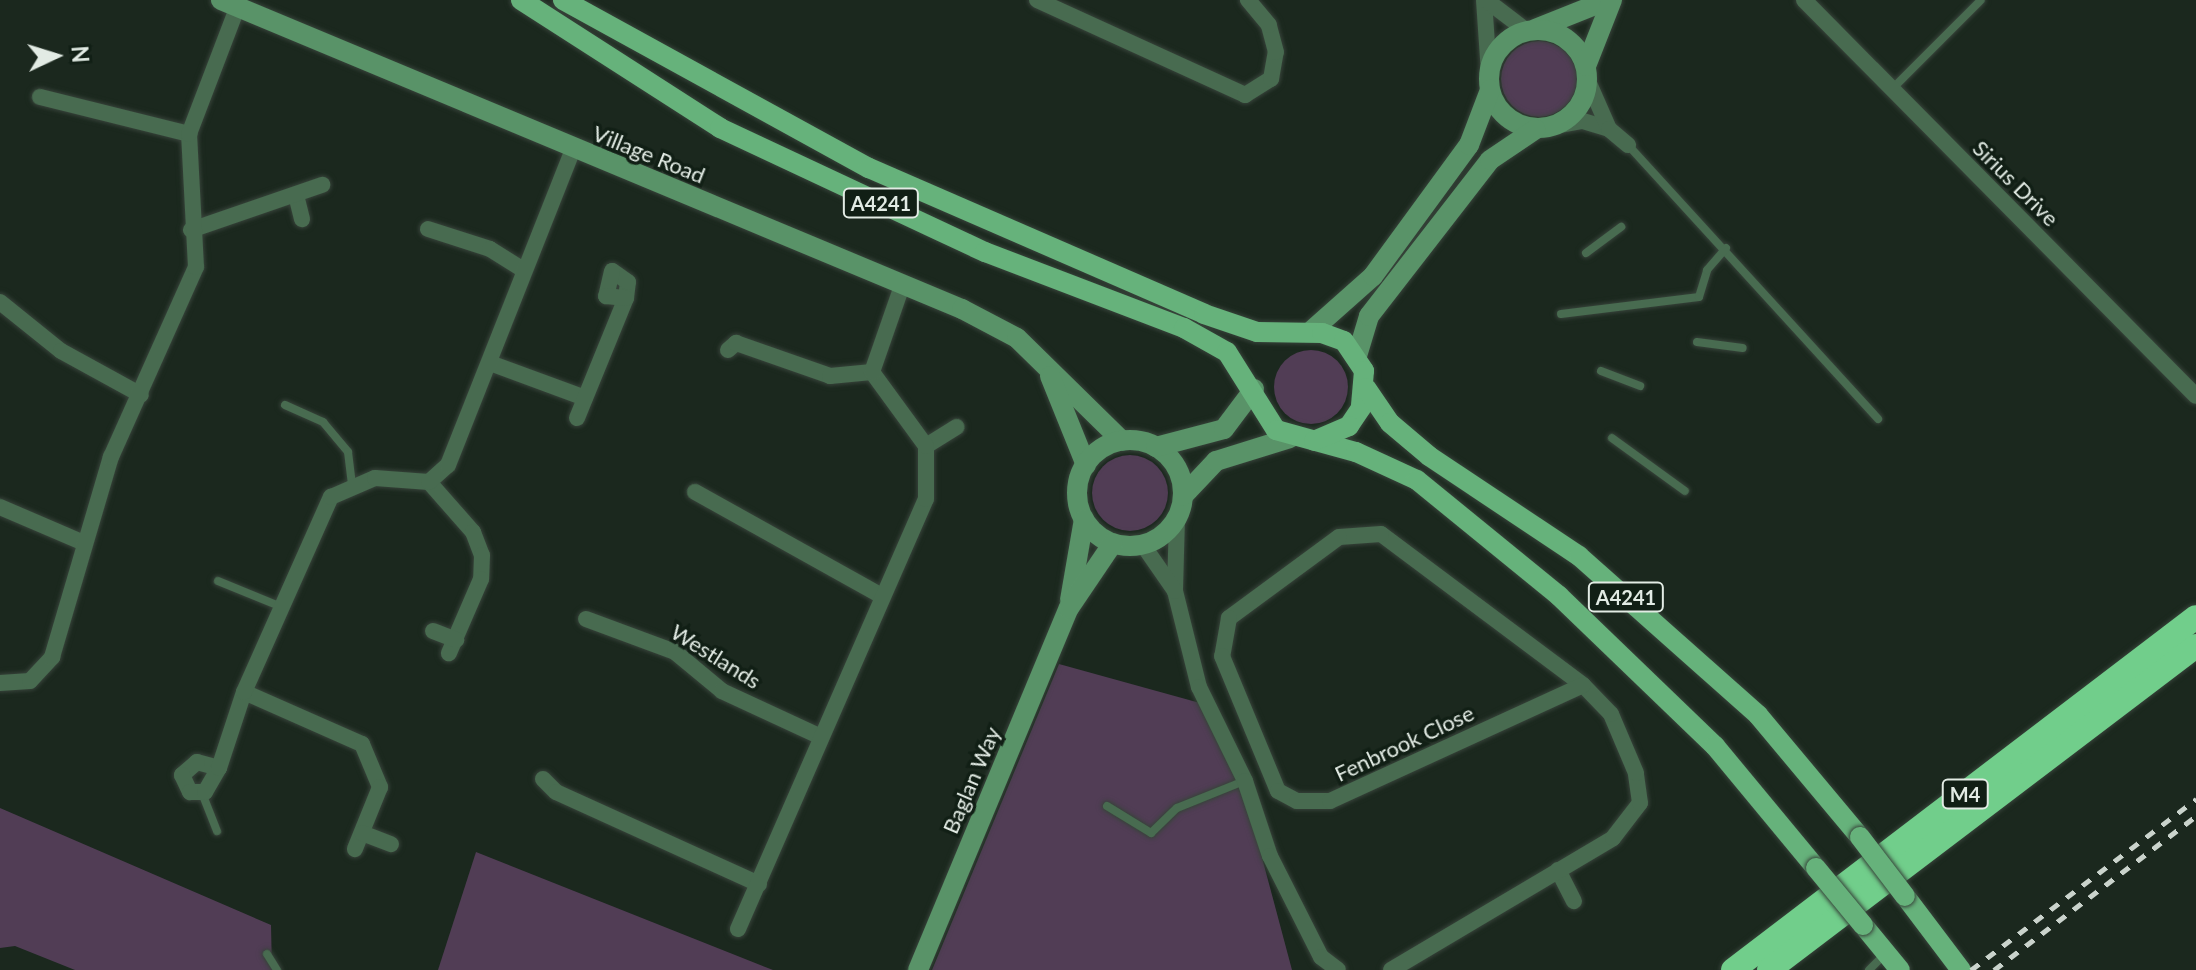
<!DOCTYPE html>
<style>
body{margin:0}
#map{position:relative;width:2196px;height:970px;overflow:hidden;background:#1b281e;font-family:Lato,sans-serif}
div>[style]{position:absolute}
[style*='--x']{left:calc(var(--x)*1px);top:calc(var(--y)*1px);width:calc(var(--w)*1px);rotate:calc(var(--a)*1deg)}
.green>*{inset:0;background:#513d55}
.round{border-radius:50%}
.roads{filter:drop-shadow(0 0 2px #37433a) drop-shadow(0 0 2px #37433a)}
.lane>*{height:8px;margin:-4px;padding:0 4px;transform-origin:4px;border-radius:4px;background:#486b50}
.street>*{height:16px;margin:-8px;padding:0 8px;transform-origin:8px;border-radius:8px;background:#486b50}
.secondary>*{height:20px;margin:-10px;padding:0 10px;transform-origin:10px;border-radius:10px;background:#599368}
.secondary>.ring{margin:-10px;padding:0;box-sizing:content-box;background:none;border:20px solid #599368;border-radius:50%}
.primary>*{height:20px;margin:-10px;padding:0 10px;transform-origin:10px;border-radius:10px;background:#66b27b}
.highway>*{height:24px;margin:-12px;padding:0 12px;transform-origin:12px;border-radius:12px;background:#71ce8b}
.rail>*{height:5px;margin-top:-2.5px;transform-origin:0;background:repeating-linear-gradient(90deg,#cad3cc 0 10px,transparent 0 20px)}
.bridges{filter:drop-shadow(0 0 2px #37433a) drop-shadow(0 0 2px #37433a)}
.primary-bridge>*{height:20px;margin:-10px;padding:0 10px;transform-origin:10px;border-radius:10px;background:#66b27b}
span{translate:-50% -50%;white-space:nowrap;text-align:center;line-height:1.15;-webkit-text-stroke:7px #111f15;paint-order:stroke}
.shield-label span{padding:2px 6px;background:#111f15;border:2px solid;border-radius:6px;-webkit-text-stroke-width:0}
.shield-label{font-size:20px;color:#e2ebe4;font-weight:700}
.street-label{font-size:22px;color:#e2ebe4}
.north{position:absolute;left:16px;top:16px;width:80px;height:80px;-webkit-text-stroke:6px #111f15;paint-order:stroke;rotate:86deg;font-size:22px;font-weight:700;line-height:32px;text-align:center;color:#e2ebe4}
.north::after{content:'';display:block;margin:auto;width:28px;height:36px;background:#e2ebe4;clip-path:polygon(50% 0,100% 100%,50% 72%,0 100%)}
</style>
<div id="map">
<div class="green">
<i class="round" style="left:1501px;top:41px;width:76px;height:76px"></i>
<i class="round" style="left:1274px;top:350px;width:74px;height:74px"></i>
<i class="round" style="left:1092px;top:455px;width:76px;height:76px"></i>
<i style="clip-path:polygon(1059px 664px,1200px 703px,1241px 779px,1292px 970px,932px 970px)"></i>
<i style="clip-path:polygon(0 808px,271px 925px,272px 970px,75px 970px,15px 946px,0 948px)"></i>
<i style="clip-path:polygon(476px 852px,773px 970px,438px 970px)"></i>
</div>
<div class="roads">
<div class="lane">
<i style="--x:1893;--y:88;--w:124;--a:-45"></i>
<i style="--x:1628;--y:145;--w:371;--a:47.6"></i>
<i style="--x:1586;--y:253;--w:44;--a:-36.6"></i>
<i style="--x:1561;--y:314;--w:139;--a:-7"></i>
<i style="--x:1699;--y:297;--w:28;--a:-73"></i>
<i style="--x:1707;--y:270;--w:29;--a:-49"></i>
<i style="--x:1697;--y:342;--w:46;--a:7.4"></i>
<i style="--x:1601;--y:371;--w:42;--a:21"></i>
<i style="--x:285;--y:405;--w:42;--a:24.1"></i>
<i style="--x:323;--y:422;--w:39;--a:50"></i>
<i style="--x:348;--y:452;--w:31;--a:83"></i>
<i style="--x:1612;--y:438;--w:90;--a:36"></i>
<i style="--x:218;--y:581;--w:71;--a:22.2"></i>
<i style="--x:202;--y:793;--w:41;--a:68.5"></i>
<i style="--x:1107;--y:806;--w:52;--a:31.5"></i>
<i style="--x:1151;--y:833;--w:36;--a:-44"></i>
<i style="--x:1177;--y:808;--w:72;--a:-21.9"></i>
<i style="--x:267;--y:954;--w:19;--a:58"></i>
<i style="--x:1869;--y:970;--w:23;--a:-45"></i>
</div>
<div class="street">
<i style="--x:1037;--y:0;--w:229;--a:24.5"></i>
<i style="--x:1245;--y:95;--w:31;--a:-32"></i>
<i style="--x:1271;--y:79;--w:27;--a:-80"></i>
<i style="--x:1276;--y:52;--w:28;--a:-105"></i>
<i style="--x:1269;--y:25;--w:33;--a:-130"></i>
<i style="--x:1484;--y:0;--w:74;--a:86.1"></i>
<i style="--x:1486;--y:0;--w:51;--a:37.1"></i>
<i style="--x:1804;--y:0;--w:557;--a:45.29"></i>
<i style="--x:40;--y:97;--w:154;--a:13.9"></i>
<i style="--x:1554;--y:126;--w:29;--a:-10"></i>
<i style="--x:1583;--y:121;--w:27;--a:17"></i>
<i style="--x:1609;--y:129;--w:52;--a:-113.6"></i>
<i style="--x:1609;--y:129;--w:25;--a:40"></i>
<i style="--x:296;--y:195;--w:25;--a:76"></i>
<i style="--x:428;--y:229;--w:65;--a:17.9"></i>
<i style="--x:490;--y:249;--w:40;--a:32"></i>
<i style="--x:191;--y:230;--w:139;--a:-19"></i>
<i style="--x:0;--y:302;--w:78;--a:38.8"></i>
<i style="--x:61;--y:351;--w:91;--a:28.8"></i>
<i style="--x:728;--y:350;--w:11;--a:-41"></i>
<i style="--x:736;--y:343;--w:100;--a:19.3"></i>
<i style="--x:830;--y:376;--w:42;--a:-5.4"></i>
<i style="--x:490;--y:363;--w:101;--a:20.2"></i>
<i style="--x:577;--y:418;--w:130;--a:-67.8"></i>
<i style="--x:626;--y:298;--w:16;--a:-83"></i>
<i style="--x:628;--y:282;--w:19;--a:-145"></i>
<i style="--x:612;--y:271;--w:26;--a:103"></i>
<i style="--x:606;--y:296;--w:20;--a:6"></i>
<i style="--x:926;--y:446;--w:36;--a:-32"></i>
<i style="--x:429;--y:482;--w:67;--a:48.7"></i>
<i style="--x:473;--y:532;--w:25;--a:69"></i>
<i style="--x:482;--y:555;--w:24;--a:92"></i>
<i style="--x:481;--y:579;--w:81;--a:113.4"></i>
<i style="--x:695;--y:492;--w:214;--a:29.1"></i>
<i style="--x:0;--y:507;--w:91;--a:23.2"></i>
<i style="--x:1177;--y:518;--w:73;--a:91.6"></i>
<i style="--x:1175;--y:591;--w:99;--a:76"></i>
<i style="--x:1199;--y:687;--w:105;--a:63.9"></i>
<i style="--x:1245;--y:781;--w:79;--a:71.6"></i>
<i style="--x:1270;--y:856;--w:113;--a:63.2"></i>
<i style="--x:1321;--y:957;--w:21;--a:37"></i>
<i style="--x:1143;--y:545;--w:56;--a:55.2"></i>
<i style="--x:586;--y:619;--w:95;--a:20.3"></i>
<i style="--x:675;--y:652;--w:61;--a:39.7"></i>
<i style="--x:722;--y:691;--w:109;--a:24.9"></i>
<i style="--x:433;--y:631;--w:25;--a:21"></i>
<i style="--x:0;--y:683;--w:30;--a:-4"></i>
<i style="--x:30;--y:681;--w:33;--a:-47"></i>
<i style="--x:52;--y:657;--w:209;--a:-73.6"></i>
<i style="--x:111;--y:457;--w:208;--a:-65.9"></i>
<i style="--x:196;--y:267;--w:133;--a:-93"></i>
<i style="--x:189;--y:134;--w:137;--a:-69.1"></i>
<i style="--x:244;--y:692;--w:129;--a:23.8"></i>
<i style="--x:362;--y:744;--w:47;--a:67.3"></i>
<i style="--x:380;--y:787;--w:67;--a:112"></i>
<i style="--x:219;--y:768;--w:23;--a:-165"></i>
<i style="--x:197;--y:762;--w:20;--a:139"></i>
<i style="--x:182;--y:775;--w:19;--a:65"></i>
<i style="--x:190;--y:792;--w:15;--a:0"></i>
<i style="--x:205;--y:792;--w:28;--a:-60"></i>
<i style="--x:219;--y:768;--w:80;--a:-71.8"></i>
<i style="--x:244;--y:692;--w:214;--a:-66"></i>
<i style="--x:331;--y:497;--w:48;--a:-23.4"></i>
<i style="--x:375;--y:478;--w:54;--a:4.2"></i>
<i style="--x:429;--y:482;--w:25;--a:-42"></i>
<i style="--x:448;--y:465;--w:339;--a:-68.4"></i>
<i style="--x:543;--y:779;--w:18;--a:45"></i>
<i style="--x:556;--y:792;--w:223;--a:24.4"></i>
<i style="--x:362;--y:833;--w:31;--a:21"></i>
<i style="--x:1558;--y:870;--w:35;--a:63"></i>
<i style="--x:738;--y:929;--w:469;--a:-66.4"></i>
<i style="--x:926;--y:499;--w:53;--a:-90"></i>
<i style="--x:926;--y:446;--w:92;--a:-126.1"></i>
<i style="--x:872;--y:372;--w:94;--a:-70.8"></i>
<i style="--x:1391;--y:970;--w:258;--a:-30.7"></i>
<i style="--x:1613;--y:838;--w:44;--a:-52.4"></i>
<i style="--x:1640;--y:803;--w:30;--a:-98"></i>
<i style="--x:1636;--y:773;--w:64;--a:-113"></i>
<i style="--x:1611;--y:714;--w:40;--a:-134"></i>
<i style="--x:1583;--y:685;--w:252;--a:-143.2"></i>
<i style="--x:1381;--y:534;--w:42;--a:175.9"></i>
<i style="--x:1339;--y:537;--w:137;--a:143.6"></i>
<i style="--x:1229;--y:618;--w:39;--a:100"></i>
<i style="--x:1222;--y:656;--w:146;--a:67.5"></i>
<i style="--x:1278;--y:791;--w:21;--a:28"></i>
<i style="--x:1297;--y:801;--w:33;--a:0"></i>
<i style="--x:1330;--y:801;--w:278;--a:-24.6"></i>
</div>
<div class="secondary">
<i style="--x:221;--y:0;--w:803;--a:22.64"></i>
<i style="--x:962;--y:309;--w:62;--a:27.8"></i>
<i style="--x:1017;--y:338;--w:147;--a:44.4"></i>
<i style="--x:1535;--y:29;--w:79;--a:-21.7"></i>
<i class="ring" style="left:1489px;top:30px;width:78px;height:78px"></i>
<i style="--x:1586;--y:66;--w:71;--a:-68.5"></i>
<i style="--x:1310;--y:332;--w:84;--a:-41.6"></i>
<i style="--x:1373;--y:276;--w:162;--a:-53.8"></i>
<i style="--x:1469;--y:145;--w:59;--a:-69.1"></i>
<i style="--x:1357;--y:356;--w:42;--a:-73.3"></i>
<i style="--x:1369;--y:316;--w:197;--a:-52.2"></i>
<i style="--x:1490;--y:160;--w:55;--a:-34"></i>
<i style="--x:1050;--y:376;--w:96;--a:68"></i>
<i class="ring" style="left:1077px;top:440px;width:86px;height:86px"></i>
<i style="--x:1156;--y:447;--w:70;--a:-14.8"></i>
<i style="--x:1224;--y:429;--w:50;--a:-53.1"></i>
<i style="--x:1183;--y:496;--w:48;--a:-46.7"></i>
<i style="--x:1216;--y:461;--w:77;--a:-17.3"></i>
<i style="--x:1070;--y:600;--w:82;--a:-80.2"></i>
<i style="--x:918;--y:970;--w:392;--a:-67.4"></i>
<i style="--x:1069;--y:608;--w:78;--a:-55.9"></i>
</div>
<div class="primary">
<i style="--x:521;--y:0;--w:237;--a:32.7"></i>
<i style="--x:720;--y:128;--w:293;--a:25.1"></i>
<i style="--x:985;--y:252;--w:213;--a:20.9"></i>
<i style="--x:1184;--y:328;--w:49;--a:29.2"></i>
<i style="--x:1227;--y:352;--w:92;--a:57.9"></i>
<i style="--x:1276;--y:430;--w:83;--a:15.4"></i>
<i style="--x:1356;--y:452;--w:67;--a:24.7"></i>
<i style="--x:1417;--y:480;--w:183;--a:39.2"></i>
<i style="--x:1559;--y:596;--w:216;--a:43.9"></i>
<i style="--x:1715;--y:746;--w:158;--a:50.4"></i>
<i style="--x:563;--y:0;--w:349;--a:28.8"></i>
<i style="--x:869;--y:168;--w:365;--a:23.5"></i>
<i style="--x:1204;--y:314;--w:56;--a:18.8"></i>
<i style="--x:1257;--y:332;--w:65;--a:0.9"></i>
<i style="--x:1322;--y:333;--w:23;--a:20"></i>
<i style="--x:1344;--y:341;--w:36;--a:56"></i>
<i style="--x:1364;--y:371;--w:37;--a:95"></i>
<i style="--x:1361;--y:408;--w:22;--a:124"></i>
<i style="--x:1349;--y:426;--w:38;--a:157"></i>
<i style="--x:1366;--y:388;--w:42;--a:55.6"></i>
<i style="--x:1390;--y:423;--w:51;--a:40.2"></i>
<i style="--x:1429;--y:456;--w:180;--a:33.7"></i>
<i style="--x:1579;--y:556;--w:239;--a:41.6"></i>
<i style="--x:1758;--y:715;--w:159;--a:50.1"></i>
<i style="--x:1905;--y:896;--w:93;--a:52.9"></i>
<i style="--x:1863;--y:925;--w:58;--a:50.6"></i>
</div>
<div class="highway">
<i style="--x:1733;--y:970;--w:582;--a:-37.32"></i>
<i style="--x:1769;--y:970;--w:536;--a:-37.19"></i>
</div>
</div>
<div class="rail">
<i style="--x:1971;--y:970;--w:283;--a:-37.2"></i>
<i style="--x:1994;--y:970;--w:254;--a:-37.3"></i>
</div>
<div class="bridges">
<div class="primary-bridge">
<i style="--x:1860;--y:837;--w:74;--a:52.7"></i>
<i style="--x:1816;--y:868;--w:74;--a:50.5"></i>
</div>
</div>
<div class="shield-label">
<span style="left:881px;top:203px">A4241</span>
<span style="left:1626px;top:597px">A4241</span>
<span style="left:1965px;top:794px">M4</span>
</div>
<div class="street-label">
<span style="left:649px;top:154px;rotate:22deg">Village Road</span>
<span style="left:2016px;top:183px;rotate:45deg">Sirius Drive</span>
<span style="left:716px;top:656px;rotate:32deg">Westlands</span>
<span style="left:1404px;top:743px;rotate:-25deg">Fenbrook Close</span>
<span style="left:971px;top:780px;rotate:-67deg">Baglan Way</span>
</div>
<div class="north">N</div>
</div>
